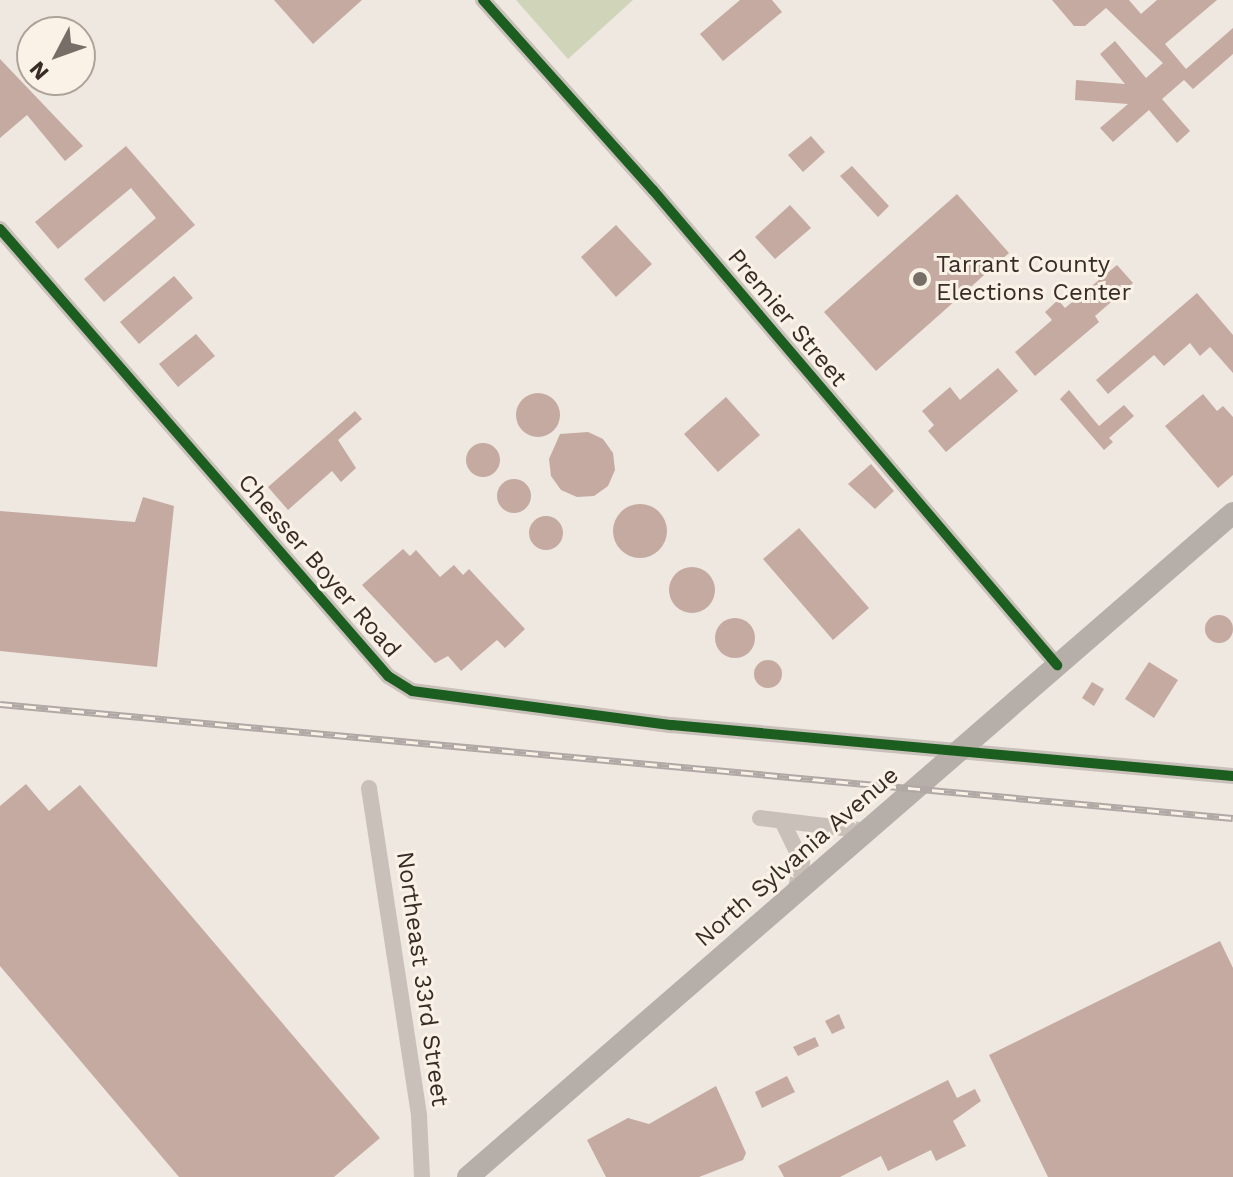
<!DOCTYPE html>
<style>
body{margin:0}
#map{position:relative;width:1233px;height:1177px;overflow:hidden;background:#eee8e1;font-family:"Work Sans",sans-serif}
div>[style]{position:absolute}
[style*='--x']{left:calc(var(--x)*1px);top:calc(var(--y)*1px);width:calc(var(--w)*1px);rotate:calc(var(--a)*1deg)}
.green>*{inset:0;background:#d0d5b9}
.building>*{inset:0;background:#c4aaa1}
.round{border-radius:50%}
.minor>*{height:16px;margin:-8px;padding:0 8px;transform-origin:8px;border-radius:8px;background:#c8c0b9}
.major>*{height:22px;margin:-11px;padding:0 11px;transform-origin:11px;border-radius:11px;background:#b6aea9}
.rail>*{height:7px;margin-top:-3.5px;transform-origin:0;background:repeating-linear-gradient(90deg,#fbf2e7 0 12px,#afa8a4 0 24px);box-sizing:border-box;border-block:2px solid #afa8a4}
.cycleway>*{height:10px;margin:-5px;padding:0 5px;transform-origin:5px;border-radius:5px;background:#1b5e20}
.dots>*{width:22px;height:22px;translate:-50% -50%;box-sizing:border-box;border:4px solid #fbf2e7;border-radius:50%}
span{translate:-50% -50%;white-space:nowrap;text-align:center;line-height:1.15;-webkit-text-stroke:6px #fbf2e7;paint-order:stroke}
.poi-label{font-size:24px;color:#392c27}
.left{translate:0 -50%;text-align:left}
.street-label{font-size:24px;color:#392c27}
.north{position:absolute;left:16px;top:16px;width:80px;height:80px;box-sizing:border-box;background:#fbf2e7;border:2px solid #ada39a;border-radius:50%;rotate:229deg;font-size:22px;font-weight:700;line-height:32px;text-align:center;color:#392c27}
.north::after{content:'';display:block;margin:auto;width:28px;height:36px;background:#786e68;clip-path:polygon(50% 0,100% 100%,50% 72%,0 100%)}
</style>
<div id="map">
<div class="green">
<i style="clip-path:polygon(516px 0,633px 0,568px 59px)"></i>
</div>
<div class="building">
<i style="clip-path:polygon(274px 0,362px 0,313px 44px)"></i>
<i style="clip-path:polygon(740px 0,772px 0,782px 12px,723px 61px,700px 34px)"></i>
<i style="clip-path:polygon(1052px 0,1129px 0,1141px 14px,1157px 0,1217px 0,1165px 44px,1186px 69px,1233px 28px,1233px 54px,1193px 89px,1184px 80px,1162px 99px,1190px 131px,1177px 143px,1149px 110px,1113px 142px,1100px 128px,1128px 104px,1075px 100px,1076px 80px,1125px 84px,1100px 54px,1115px 41px,1146px 78px,1163px 63px,1106px 8px,1085px 26px,1074px 26px)"></i>
<i style="clip-path:polygon(0 59px,83px 146px,65px 161px,27px 115px,0 138px)"></i>
<i style="clip-path:polygon(811px 136px,825px 152px,803px 172px,788px 155px)"></i>
<i style="clip-path:polygon(126px 146px,195px 225px,104px 302px,84px 279px,156px 218px,131px 188px,58px 249px,35px 222px)"></i>
<i style="clip-path:polygon(852px 166px,889px 206px,878px 217px,840px 176px)"></i>
<i style="clip-path:polygon(957px 194px,1009px 253px,876px 371px,824px 312px)"></i>
<i style="clip-path:polygon(790px 205px,811px 228px,775px 259px,755px 237px)"></i>
<i style="clip-path:polygon(616px 225px,652px 264px,616px 297px,581px 257px)"></i>
<i style="clip-path:polygon(1117px 265px,1133px 283px,1095px 316px,1099px 322px,1035px 376px,1015px 352px,1052px 320px,1045px 312px,1058px 300px,1065px 308px)"></i>
<i style="clip-path:polygon(174px 276px,193px 298px,139px 344px,120px 322px)"></i>
<i style="clip-path:polygon(1197px 293px,1233px 335px,1233px 373px,1210px 347px,1200px 356px,1190px 343px,1164px 366px,1154px 355px,1108px 394px,1096px 380px)"></i>
<i style="clip-path:polygon(196px 334px,215px 356px,178px 387px,159px 364px)"></i>
<i style="clip-path:polygon(998px 368px,1018px 391px,946px 452px,928px 431px,934px 425px,922px 411px,950px 387px,960px 400px)"></i>
<i style="clip-path:polygon(1069px 390px,1099px 426px,1124px 405px,1134px 416px,1109px 438px,1113px 442px,1104px 450px,1060px 399px)"></i>
<i class="round" style="left:516px;top:393px;width:44px;height:44px"></i>
<i style="clip-path:polygon(1203px 394px,1217px 411px,1223px 406px,1233px 417px,1233px 475px,1218px 488px,1165px 426px)"></i>
<i style="clip-path:polygon(726px 397px,760px 435px,718px 472px,684px 434px)"></i>
<i style="clip-path:polygon(355px 411px,362px 419px,338px 440px,356px 468px,341px 482px,332px 471px,288px 510px,268px 487px)"></i>
<i style="clip-path:polygon(588px 432px,603px 439px,613px 453px,615px 470px,608px 486px,594px 496px,577px 497px,561px 490px,551px 476px,549px 459px,560px 434px)"></i>
<i class="round" style="left:466px;top:443px;width:34px;height:34px"></i>
<i style="clip-path:polygon(871px 464px,894px 491px,875px 509px,848px 484px)"></i>
<i class="round" style="left:497px;top:479px;width:34px;height:34px"></i>
<i style="clip-path:polygon(143px 497px,174px 506px,157px 667px,0 651px,0 511px,135px 522px)"></i>
<i class="round" style="left:613px;top:504px;width:54px;height:54px"></i>
<i class="round" style="left:529px;top:516px;width:34px;height:34px"></i>
<i style="clip-path:polygon(799px 528px,869px 608px,833px 640px,763px 559px)"></i>
<i style="clip-path:polygon(403px 549px,410px 556px,416px 550px,440px 577px,454px 565px,463px 575px,469px 569px,525px 629px,505px 648px,497px 640px,461px 671px,448px 656px,435px 663px,362px 585px)"></i>
<i class="round" style="left:669px;top:567px;width:46px;height:46px"></i>
<i class="round" style="left:1205px;top:615px;width:28px;height:28px"></i>
<i class="round" style="left:715px;top:618px;width:40px;height:40px"></i>
<i class="round" style="left:754px;top:660px;width:28px;height:28px"></i>
<i style="clip-path:polygon(1149px 662px,1178px 680px,1154px 718px,1125px 699px)"></i>
<i style="clip-path:polygon(1092px 682px,1104px 689px,1094px 706px,1082px 698px)"></i>
<i style="clip-path:polygon(26px 784px,49px 811px,80px 785px,380px 1138px,334px 1177px,179px 1177px,0 966px,0 806px)"></i>
<i style="clip-path:polygon(1220px 941px,1233px 968px,1233px 1177px,1048px 1177px,989px 1055px)"></i>
<i style="clip-path:polygon(839px 1014px,845px 1028px,832px 1034px,825px 1021px)"></i>
<i style="clip-path:polygon(815px 1037px,819px 1046px,798px 1056px,793px 1047px)"></i>
<i style="clip-path:polygon(787px 1076px,795px 1092px,762px 1108px,755px 1092px)"></i>
<i style="clip-path:polygon(948px 1080px,957px 1098px,975px 1089px,981px 1101px,953px 1121px,966px 1146px,936px 1161px,931px 1150px,888px 1171px,881px 1156px,840px 1177px,784px 1177px,778px 1166px)"></i>
<i style="clip-path:polygon(716px 1086px,746px 1153px,743px 1160px,699px 1177px,606px 1177px,587px 1140px,628px 1118px,649px 1124px)"></i>
</div>
<div class="minor">
<i style="--x:483;--y:0;--w:255;--a:48.2"></i>
<i style="--x:653;--y:190;--w:624;--a:49.62"></i>
<i style="--x:0;--y:229;--w:592;--a:49.04"></i>
<i style="--x:388;--y:676;--w:28;--a:32"></i>
<i style="--x:412;--y:691;--w:262;--a:7.5"></i>
<i style="--x:672;--y:725;--w:563;--a:5.19"></i>
<i style="--x:369;--y:788;--w:332;--a:81.3"></i>
<i style="--x:419;--y:1116;--w:61;--a:87.2"></i>
<i style="--x:760;--y:818;--w:108;--a:6.9"></i>
<i style="--x:782;--y:821;--w:46;--a:64"></i>
<i style="--x:802;--y:862;--w:32;--a:103"></i>
</div>
<div class="major">
<i style="--x:468;--y:1177;--w:1013;--a:-40.96"></i>
</div>
<div class="rail">
<i style="--x:0;--y:704;--w:1238;--a:5.28"></i>
</div>
<div class="cycleway">
<i style="--x:483;--y:0;--w:255;--a:48.2"></i>
<i style="--x:653;--y:190;--w:624;--a:49.62"></i>
<i style="--x:0;--y:229;--w:592;--a:49.04"></i>
<i style="--x:388;--y:676;--w:28;--a:32"></i>
<i style="--x:412;--y:691;--w:262;--a:7.5"></i>
<i style="--x:672;--y:725;--w:563;--a:5.19"></i>
</div>
<div class="dots">
<i style="left:920px;top:279px;background:#786e68"></i>
</div>
<div class="poi-label">
<span class="left" style="left:936px;top:279px">Tarrant County<br>Elections Center</span>
</div>
<div class="street-label">
<span style="left:787px;top:318px;rotate:50deg">Premier Street</span>
<span style="left:319px;top:566px;rotate:49deg">Chesser Boyer Road</span>
<span style="left:797px;top:857px;rotate:-41deg">North Sylvania Avenue</span>
<span style="left:422px;top:979px;rotate:82deg">Northeast 33rd Street</span>
</div>
<div class="north">N</div>
</div>
